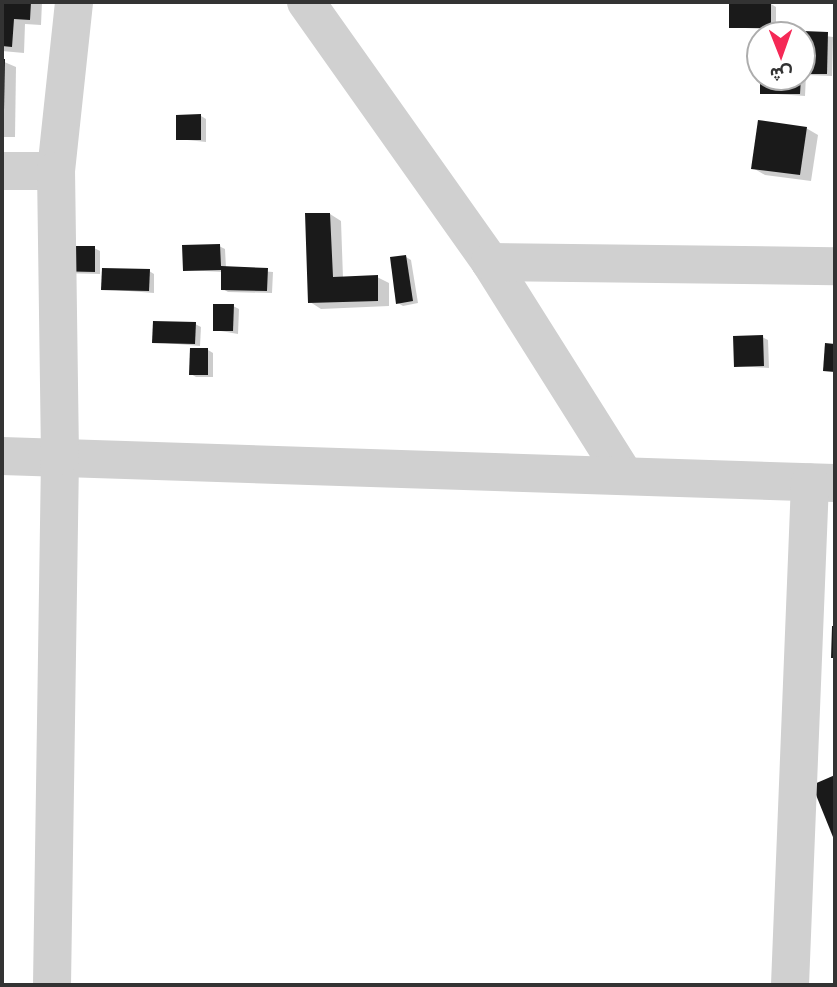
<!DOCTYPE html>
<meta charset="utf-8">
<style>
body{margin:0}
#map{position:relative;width:837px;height:987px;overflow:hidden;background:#fff;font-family:"Archivo Narrow",Vazirmatn,sans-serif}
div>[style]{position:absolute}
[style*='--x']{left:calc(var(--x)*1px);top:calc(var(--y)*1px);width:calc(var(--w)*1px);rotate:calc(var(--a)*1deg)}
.shadow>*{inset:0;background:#0003}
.building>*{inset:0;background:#1a1a1a}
.minor>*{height:38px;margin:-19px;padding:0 19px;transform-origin:19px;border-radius:19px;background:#d0d0d0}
span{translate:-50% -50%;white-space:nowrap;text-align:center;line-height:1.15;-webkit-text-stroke:7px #fff;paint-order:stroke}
.frame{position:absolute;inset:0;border:4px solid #333;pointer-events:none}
.north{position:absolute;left:746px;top:21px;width:70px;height:70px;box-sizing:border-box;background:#fff;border:2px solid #adadad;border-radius:50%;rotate:179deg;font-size:19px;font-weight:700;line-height:28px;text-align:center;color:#333}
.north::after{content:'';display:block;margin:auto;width:24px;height:32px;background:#f52956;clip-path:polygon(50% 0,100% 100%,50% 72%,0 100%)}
</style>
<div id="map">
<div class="shadow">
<i style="clip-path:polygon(2px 2px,42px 2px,41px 25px,25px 24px,24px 53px,2px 51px)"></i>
<i style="clip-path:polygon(771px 4px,776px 7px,776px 30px,730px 27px)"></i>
<i style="clip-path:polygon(804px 33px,833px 37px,832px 76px,806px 75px,805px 96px,762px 93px,762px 77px,803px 77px)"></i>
<i style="clip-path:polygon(2px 61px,16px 67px,15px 137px,2px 137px)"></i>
<i style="clip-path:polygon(201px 116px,206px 119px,206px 142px,178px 139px)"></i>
<i style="clip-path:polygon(806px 128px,818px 135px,811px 181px,765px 175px,753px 168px)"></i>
<i style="clip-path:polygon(330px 214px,341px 221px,343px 278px,377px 277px,389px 283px,389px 306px,321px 309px,310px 302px)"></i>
<i style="clip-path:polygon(219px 246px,225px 249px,226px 268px,273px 272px,272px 293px,228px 292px,223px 289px,223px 272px,185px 270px)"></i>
<i style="clip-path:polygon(94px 248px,100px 251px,100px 274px,59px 273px)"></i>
<i style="clip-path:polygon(406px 257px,411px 260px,418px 303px,403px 306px,398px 303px)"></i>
<i style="clip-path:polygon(149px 271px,154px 274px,154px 293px,103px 289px)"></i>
<i style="clip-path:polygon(233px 306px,239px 309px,238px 334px,215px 330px)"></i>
<i style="clip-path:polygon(195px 324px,201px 327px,200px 346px,154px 342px)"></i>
<i style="clip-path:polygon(762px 337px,768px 340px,769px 368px,736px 366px)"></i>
<i style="clip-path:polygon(208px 350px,213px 353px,213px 377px,196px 377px,191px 374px)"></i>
</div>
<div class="building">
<i style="clip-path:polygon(2px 2px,31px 2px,30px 20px,14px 19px,12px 47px,2px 46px)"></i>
<i style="clip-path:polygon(729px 2px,771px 2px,771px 28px,729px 28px)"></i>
<i style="clip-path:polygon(803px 31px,828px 32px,827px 74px,802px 74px)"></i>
<i style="clip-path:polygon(2px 59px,5px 59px,4px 110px,2px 110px)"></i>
<i style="clip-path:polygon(760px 77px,801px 77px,800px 94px,760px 94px)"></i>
<i style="clip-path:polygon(201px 114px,201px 140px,176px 140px,176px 115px)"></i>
<i style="clip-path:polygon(758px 120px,807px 127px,800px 175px,751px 169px)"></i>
<i style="clip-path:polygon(305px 213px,330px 213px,333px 277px,378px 275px,378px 301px,308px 303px)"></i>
<i style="clip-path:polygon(220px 244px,221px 266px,268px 268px,267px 291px,221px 290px,221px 270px,183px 271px,182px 245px)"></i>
<i style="clip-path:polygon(53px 246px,95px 246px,95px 272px,52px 271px)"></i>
<i style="clip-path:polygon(406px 255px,413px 301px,396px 304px,390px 257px)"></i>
<i style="clip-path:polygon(102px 268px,150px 269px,149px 291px,101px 290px)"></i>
<i style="clip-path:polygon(213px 304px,234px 304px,233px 331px,213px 331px)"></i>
<i style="clip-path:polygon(153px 321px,196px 322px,195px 344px,152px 343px)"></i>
<i style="clip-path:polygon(763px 335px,764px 366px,734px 367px,733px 336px)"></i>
<i style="clip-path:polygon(825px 343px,835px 344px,835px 372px,823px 371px)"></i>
<i style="clip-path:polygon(190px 348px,208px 348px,208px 375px,189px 375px)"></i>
<i style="clip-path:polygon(832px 626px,835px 626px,835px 658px,831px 658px)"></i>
<i style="clip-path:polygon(835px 775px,835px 842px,812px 785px)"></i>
</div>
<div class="minor">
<i style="--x:306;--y:2;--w:319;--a:54.7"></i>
<i style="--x:490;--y:262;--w:249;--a:57.8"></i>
<i style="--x:2;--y:171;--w:54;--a:0"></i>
<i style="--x:56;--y:171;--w:170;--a:-83.9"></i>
<i style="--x:490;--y:262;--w:345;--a:0.7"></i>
<i style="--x:2;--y:456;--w:833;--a:1.86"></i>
<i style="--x:52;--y:985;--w:529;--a:-89.13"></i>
<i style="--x:60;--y:456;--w:285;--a:-90.8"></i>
<i style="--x:790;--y:985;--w:503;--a:-87.72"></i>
</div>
<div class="frame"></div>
<div class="north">ش</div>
</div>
